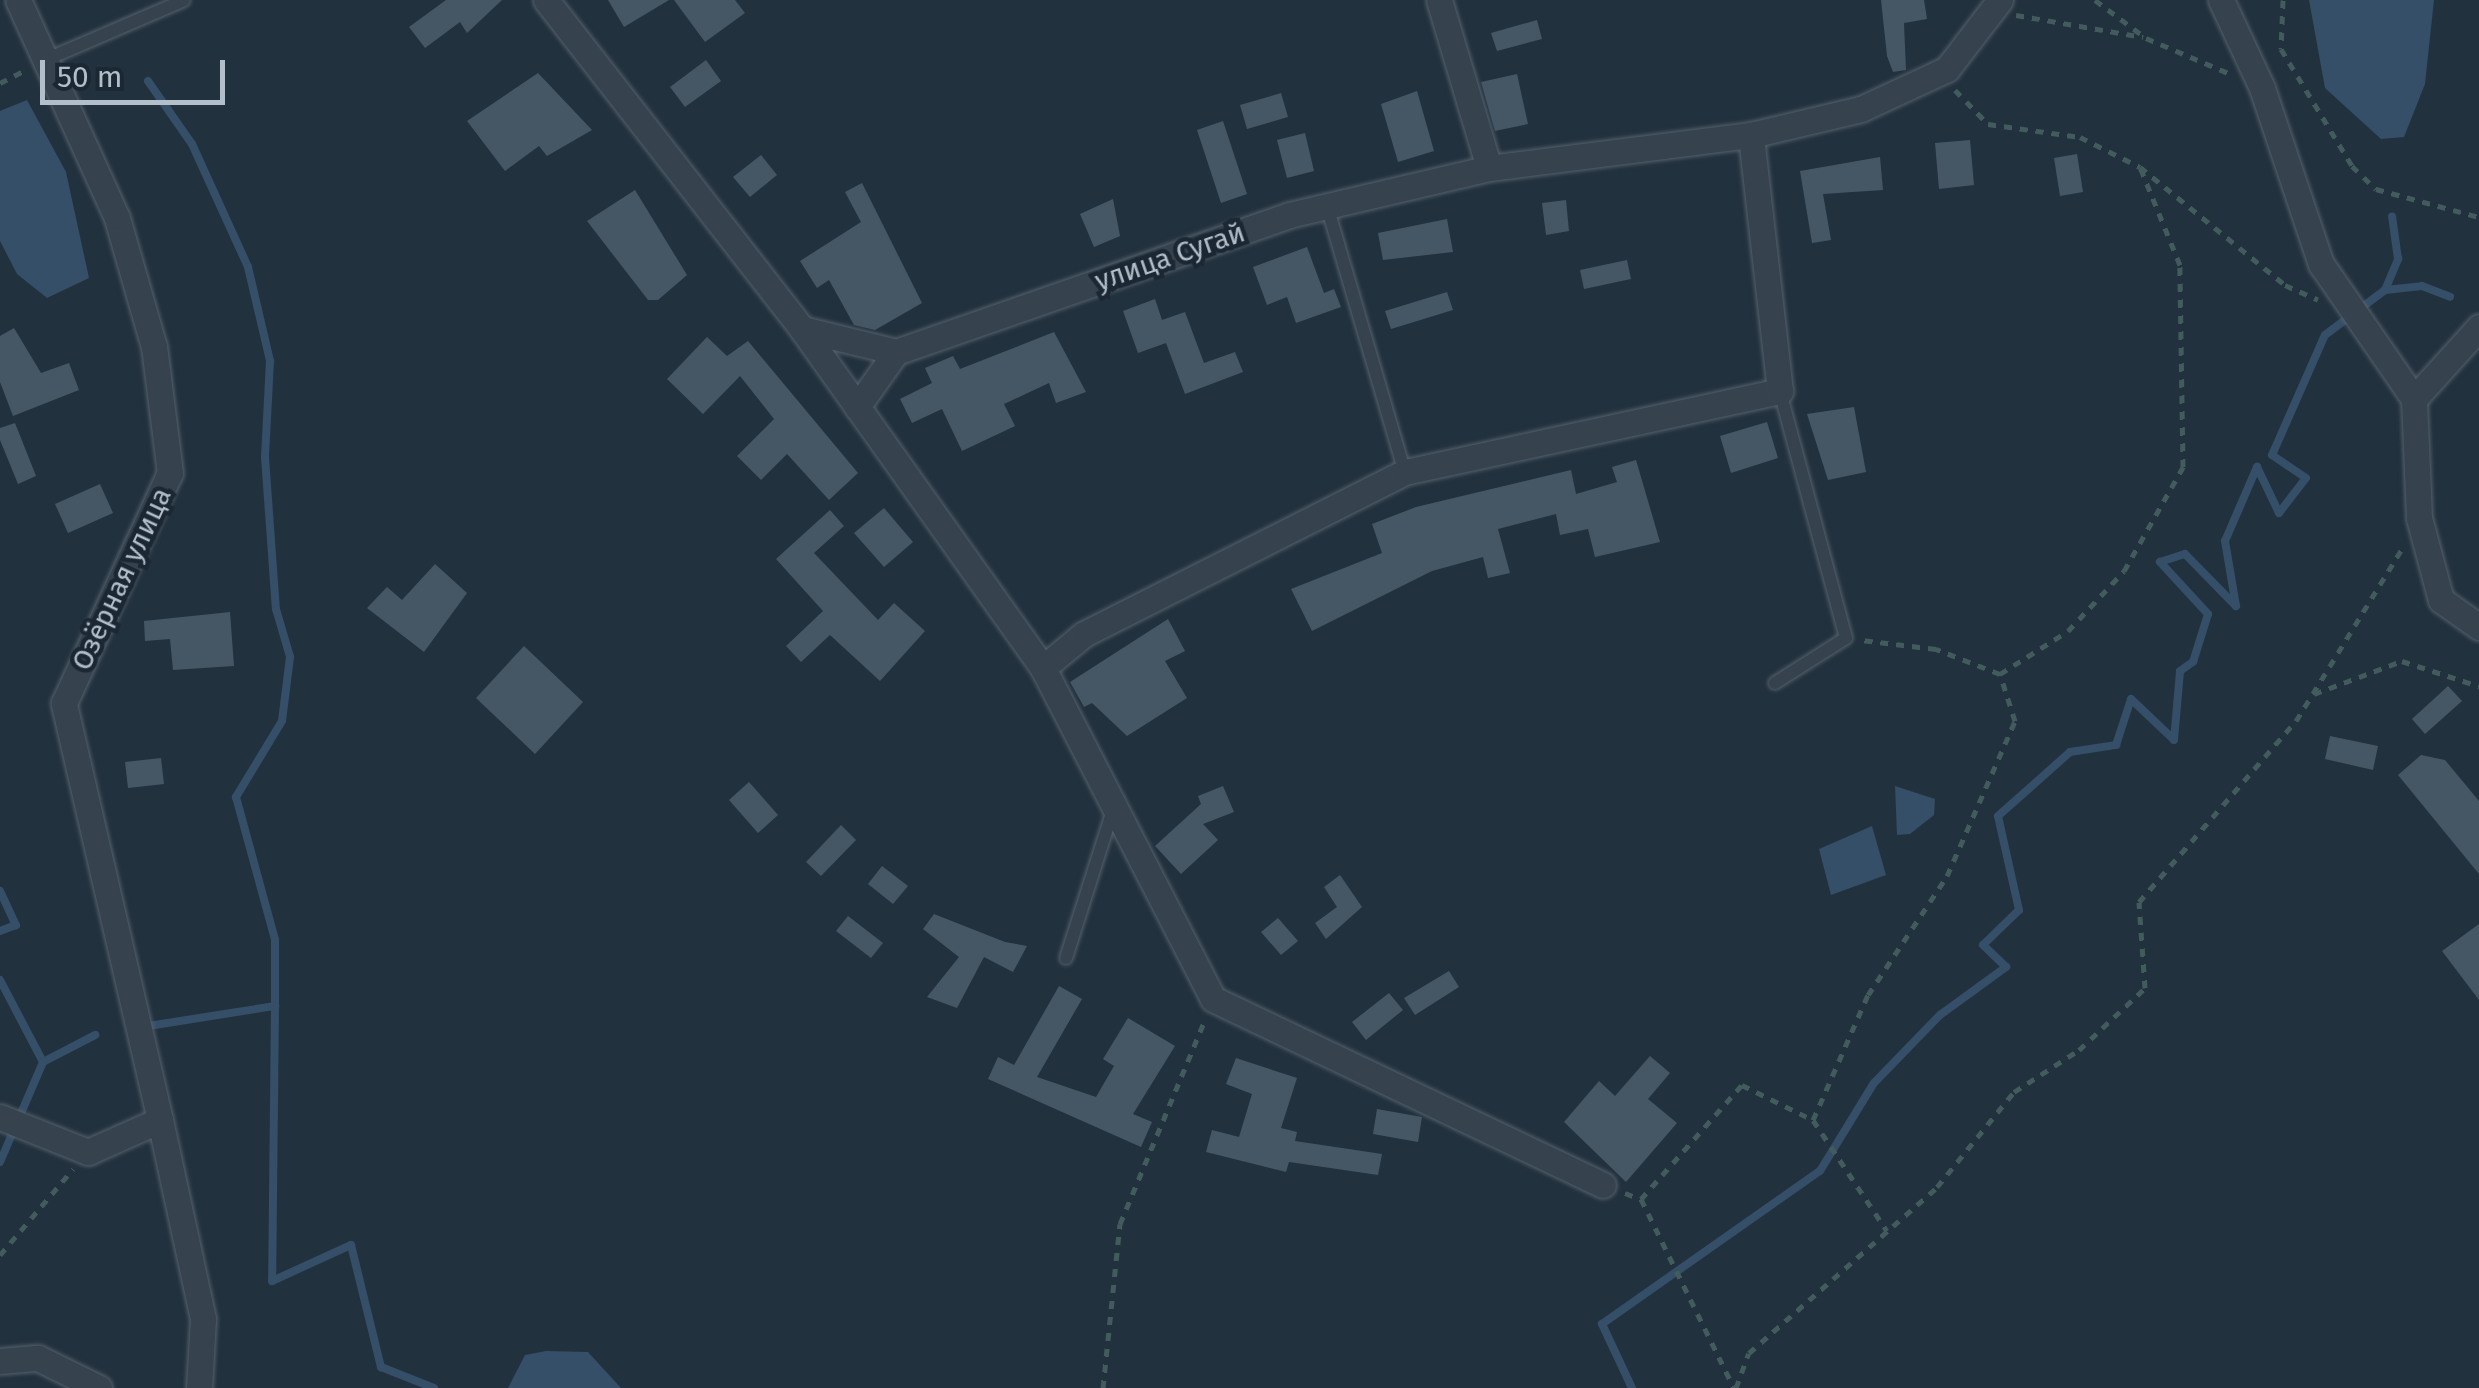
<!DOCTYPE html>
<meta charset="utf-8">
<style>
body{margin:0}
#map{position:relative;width:2479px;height:1388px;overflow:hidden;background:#22313e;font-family:"Fira Sans",sans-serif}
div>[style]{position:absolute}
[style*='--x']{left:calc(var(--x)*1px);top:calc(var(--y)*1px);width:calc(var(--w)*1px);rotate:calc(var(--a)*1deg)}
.water>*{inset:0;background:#344f67}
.stream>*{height:8px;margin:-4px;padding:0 4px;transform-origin:4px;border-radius:4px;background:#344f67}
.building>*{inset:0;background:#455765}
.path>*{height:5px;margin-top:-2.5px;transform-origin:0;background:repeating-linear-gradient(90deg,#425b5c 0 8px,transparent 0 16px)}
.roads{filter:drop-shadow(0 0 2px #54616c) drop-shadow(0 0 2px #54616c)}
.service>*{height:12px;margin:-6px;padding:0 6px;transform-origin:6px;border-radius:6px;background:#36434e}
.minor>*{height:25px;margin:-12.5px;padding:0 12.5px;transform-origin:12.5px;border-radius:12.5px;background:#36434e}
span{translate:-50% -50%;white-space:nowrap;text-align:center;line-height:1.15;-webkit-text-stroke:9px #1b2833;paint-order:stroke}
.street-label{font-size:28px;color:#b2beca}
.scale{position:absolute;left:40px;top:60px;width:185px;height:45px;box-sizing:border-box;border:5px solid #b2beca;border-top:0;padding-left:12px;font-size:30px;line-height:35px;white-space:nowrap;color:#b2beca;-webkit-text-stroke:8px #1b2833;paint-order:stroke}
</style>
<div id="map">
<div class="water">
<i style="clip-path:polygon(2309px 0,2434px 0,2425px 84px,2404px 137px,2381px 139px,2325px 88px)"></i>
<i style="clip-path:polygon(27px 100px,66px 172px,89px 278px,47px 298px,17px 274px,0 241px,0 111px)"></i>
<i style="clip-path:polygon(1895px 786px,1935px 799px,1934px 815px,1910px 834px,1897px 835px)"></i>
<i style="clip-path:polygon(1872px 826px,1886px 875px,1831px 895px,1819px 849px)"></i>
<i style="clip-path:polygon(546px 1351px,588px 1352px,621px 1388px,508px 1388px,525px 1355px)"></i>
</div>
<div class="stream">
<i style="--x:148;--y:81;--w:77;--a:55.1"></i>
<i style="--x:192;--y:144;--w:135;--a:65.5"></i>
<i style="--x:248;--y:267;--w:97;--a:76.8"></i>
<i style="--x:270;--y:361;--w:96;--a:93"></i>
<i style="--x:265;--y:457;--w:152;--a:85.9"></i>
<i style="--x:276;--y:609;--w:50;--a:73.7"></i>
<i style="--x:290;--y:657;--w:64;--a:97.1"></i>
<i style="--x:282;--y:721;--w:89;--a:121.2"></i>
<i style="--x:236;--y:797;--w:148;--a:74.7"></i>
<i style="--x:275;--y:940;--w:66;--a:90"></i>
<i style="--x:2385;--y:290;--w:37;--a:-6"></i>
<i style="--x:2422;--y:286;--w:30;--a:21"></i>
<i style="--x:0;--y:891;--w:38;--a:65"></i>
<i style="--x:16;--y:925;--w:17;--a:159"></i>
<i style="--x:0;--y:980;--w:93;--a:62.3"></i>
<i style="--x:43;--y:1062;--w:59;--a:-27.4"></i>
<i style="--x:142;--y:1027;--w:135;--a:-9"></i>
<i style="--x:275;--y:1006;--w:275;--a:90.6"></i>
<i style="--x:272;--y:1281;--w:87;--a:-24.5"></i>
<i style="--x:351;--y:1245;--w:126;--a:76.2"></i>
<i style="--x:381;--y:1367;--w:57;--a:21.6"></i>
<i style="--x:0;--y:1162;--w:109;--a:-66.7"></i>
<i style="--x:1632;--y:1388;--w:71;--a:-115.1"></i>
<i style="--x:1602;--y:1324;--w:266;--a:-35.1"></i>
<i style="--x:1820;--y:1171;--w:103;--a:-58.5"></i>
<i style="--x:1874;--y:1083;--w:95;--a:-45.9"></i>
<i style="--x:1940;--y:1015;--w:82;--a:-36"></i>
<i style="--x:2006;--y:967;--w:32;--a:-136"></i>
<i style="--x:1983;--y:945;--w:50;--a:-44.2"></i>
<i style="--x:2019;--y:910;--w:96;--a:-102.6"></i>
<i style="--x:1998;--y:816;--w:96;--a:-41.6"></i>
<i style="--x:2070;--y:752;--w:47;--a:-8.7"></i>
<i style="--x:2116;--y:745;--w:48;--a:-71.9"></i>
<i style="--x:2131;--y:699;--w:59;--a:43.6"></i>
<i style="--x:2174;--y:740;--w:69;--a:-85"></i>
<i style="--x:2180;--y:671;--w:16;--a:-35"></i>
<i style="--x:2193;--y:662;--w:50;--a:-72.6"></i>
<i style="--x:2208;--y:614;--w:71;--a:-132.7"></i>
<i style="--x:2160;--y:562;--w:26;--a:-18"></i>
<i style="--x:2185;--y:554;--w:73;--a:45.6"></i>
<i style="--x:2236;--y:606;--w:66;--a:-99.6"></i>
<i style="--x:2225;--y:541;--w:81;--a:-66.6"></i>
<i style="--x:2257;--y:467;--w:51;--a:64.4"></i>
<i style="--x:2279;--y:513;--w:44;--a:-52.4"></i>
<i style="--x:2306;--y:478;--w:41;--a:-145.9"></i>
<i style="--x:2272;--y:455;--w:131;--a:-66.2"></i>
<i style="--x:2325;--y:335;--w:75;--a:-36.9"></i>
<i style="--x:2385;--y:290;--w:34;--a:-67"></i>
<i style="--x:2398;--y:259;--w:43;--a:-97.9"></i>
</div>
<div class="building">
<i style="clip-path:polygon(446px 0,502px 0,467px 33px,460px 22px,425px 48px,409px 27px)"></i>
<i style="clip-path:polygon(608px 0,669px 0,624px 27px)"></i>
<i style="clip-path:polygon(674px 0,735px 0,745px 13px,705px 42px)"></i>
<i style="clip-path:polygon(1881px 0,1924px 0,1927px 19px,1904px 23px,1906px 70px,1893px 72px,1887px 56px)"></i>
<i style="clip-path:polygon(1537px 20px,1542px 39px,1497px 51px,1491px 33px)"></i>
<i style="clip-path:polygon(706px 60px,721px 81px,685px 107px,670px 87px)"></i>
<i style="clip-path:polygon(538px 73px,592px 130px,547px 156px,539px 146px,505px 171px,467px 121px)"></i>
<i style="clip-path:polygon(1517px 74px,1528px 124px,1495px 131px,1481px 82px)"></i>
<i style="clip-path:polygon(1417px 91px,1434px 151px,1398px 162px,1381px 104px)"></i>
<i style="clip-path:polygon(1281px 93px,1288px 117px,1247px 129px,1240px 105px)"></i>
<i style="clip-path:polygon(1223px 121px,1247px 194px,1221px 203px,1197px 130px)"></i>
<i style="clip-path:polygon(1305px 133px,1314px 171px,1287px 178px,1277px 140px)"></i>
<i style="clip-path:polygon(1970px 140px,1974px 185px,1939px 189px,1935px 143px)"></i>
<i style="clip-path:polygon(2077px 154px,2083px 192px,2060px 196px,2054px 158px)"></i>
<i style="clip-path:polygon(761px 155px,777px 175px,750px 197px,733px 177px)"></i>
<i style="clip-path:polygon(1880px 157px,1883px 190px,1823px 194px,1831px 240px,1812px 243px,1800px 171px)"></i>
<i style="clip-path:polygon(862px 183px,922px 303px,875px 330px,854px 325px,829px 280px,817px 288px,800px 261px,861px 222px,845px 192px)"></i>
<i style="clip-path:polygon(635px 190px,687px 275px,658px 300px,648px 300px,587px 221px)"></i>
<i style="clip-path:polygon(1113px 199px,1120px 236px,1094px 247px,1080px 214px)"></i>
<i style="clip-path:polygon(1566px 200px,1569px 231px,1546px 235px,1542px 203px)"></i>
<i style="clip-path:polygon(1447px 219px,1453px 252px,1383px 260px,1378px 233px)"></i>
<i style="clip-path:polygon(1307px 247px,1324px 293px,1334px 289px,1341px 307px,1296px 323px,1287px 297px,1267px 305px,1253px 267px)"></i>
<i style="clip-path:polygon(1627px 260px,1631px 279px,1584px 289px,1580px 270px)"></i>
<i style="clip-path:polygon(1447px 292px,1453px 310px,1391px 329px,1385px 311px)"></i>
<i style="clip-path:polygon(1155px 299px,1162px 320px,1185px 312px,1204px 363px,1235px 352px,1243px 372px,1185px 394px,1166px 343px,1138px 353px,1123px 311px)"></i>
<i style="clip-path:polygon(14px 328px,41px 373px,69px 363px,79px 390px,13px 416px,0 382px,0 336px)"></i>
<i style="clip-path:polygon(1054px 332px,1086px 392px,1056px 403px,1049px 383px,1004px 404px,1015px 426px,962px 451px,942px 409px,912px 423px,900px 399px,932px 383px,925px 368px,953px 356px,960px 369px)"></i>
<i style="clip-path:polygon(707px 337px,727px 356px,748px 341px,858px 473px,829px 500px,787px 454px,761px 480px,737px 456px,774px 419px,740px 376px,703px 414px,667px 379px)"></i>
<i style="clip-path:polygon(1854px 407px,1866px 472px,1828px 480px,1807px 414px)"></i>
<i style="clip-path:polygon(1767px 422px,1778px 458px,1731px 473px,1720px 436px)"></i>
<i style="clip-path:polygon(15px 423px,36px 476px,18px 484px,0 440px,0 428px)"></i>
<i style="clip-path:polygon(1636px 460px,1660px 542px,1595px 557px,1588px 529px,1560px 535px,1556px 514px,1498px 529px,1510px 573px,1488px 578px,1483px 557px,1432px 571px,1312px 631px,1291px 589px,1382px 553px,1372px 524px,1416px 507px,1571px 470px,1576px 494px,1617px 482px,1612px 467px)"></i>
<i style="clip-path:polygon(100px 484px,113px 513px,68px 533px,55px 504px)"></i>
<i style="clip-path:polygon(884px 508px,913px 542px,884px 567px,854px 533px)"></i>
<i style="clip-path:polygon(830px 510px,844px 526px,814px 553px,878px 620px,894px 603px,925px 631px,880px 681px,830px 635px,801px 662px,786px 646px,823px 611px,776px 559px)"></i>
<i style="clip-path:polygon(435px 564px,467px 593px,424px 652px,367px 608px,387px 587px,402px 600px)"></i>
<i style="clip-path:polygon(230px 612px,234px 666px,173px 670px,170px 639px,145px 641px,144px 621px)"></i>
<i style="clip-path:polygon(1168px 619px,1185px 651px,1165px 661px,1187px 698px,1127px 736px,1092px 703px,1084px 707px,1070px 682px)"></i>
<i style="clip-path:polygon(524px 646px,583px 702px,535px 754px,476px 698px)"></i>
<i style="clip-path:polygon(2448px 686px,2462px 701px,2425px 734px,2412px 719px)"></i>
<i style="clip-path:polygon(2330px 736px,2378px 746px,2373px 770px,2325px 759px)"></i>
<i style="clip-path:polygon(2421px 755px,2445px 760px,2479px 801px,2479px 874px,2398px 775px)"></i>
<i style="clip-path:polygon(161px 758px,164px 784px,128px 788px,125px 762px)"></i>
<i style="clip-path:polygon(749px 782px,778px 815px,758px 833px,729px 800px)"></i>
<i style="clip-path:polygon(1223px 786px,1234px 812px,1203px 824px,1218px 840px,1181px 874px,1155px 846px,1201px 804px,1198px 796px)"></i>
<i style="clip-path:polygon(841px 825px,856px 840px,821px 876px,806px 862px)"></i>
<i style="clip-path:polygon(882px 866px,908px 886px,893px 904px,868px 884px)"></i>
<i style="clip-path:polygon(1340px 875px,1362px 907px,1326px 939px,1315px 923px,1337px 907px,1324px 887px)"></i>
<i style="clip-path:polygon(934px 914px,1005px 942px,1027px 946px,1013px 972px,984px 957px,957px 1008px,927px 997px,959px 957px,923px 929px)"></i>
<i style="clip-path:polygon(848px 916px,883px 943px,871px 958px,836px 931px)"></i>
<i style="clip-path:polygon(1278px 918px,1298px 941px,1281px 955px,1261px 932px)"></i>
<i style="clip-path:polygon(2479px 924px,2479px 1000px,2442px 951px)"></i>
<i style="clip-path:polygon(1449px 971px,1459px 987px,1415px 1015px,1404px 998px)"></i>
<i style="clip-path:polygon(1059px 986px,1082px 999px,1037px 1077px,1096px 1097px,1114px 1066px,1103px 1059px,1128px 1018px,1175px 1046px,1133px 1114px,1152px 1122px,1141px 1147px,988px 1079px,998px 1057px,1014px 1065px)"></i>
<i style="clip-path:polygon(1389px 993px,1403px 1010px,1366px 1040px,1352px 1022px)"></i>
<i style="clip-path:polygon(1650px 1056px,1670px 1073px,1648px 1099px,1677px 1123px,1626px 1182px,1564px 1122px,1599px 1081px,1615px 1096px)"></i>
<i style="clip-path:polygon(1236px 1058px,1297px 1078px,1281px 1128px,1297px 1132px,1295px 1141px,1382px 1154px,1378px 1175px,1289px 1162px,1286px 1172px,1206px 1152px,1212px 1130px,1239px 1137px,1252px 1094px,1226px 1084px)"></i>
<i style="clip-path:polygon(1377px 1109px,1422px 1117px,1418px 1142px,1373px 1134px)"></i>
</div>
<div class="path">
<i style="--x:2095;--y:0;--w:64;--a:36.7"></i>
<i style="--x:2146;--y:38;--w:89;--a:23.1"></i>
<i style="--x:2283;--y:0;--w:49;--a:92.3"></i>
<i style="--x:2281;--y:49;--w:137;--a:58.7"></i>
<i style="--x:2352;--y:166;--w:33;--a:44"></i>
<i style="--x:2376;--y:189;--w:107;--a:15.2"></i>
<i style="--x:2016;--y:15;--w:129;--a:9.8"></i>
<i style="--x:0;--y:83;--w:28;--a:-27"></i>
<i style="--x:1955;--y:90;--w:47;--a:45.9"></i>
<i style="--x:1988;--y:124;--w:93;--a:8"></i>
<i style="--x:2080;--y:137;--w:67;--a:26.6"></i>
<i style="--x:2140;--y:167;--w:187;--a:39.1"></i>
<i style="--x:2285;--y:285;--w:36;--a:24"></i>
<i style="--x:2000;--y:674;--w:80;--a:-32.3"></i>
<i style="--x:2068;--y:631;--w:82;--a:-47"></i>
<i style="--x:2124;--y:571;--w:120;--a:-60.4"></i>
<i style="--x:2183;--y:467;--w:202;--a:-90.9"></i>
<i style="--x:2180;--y:265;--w:106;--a:-112.2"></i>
<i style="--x:2314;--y:694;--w:94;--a:-20.6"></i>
<i style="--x:2402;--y:661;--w:81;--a:18"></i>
<i style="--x:1813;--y:1120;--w:137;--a:-66.3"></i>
<i style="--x:1868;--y:995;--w:143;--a:-56.4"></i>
<i style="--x:1947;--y:876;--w:169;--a:-66.3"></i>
<i style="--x:2015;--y:721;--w:49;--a:-107.7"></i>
<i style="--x:2000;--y:674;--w:69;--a:-158.7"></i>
<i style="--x:1936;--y:649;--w:75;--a:-173.1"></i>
<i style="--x:1625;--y:1193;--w:17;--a:21"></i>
<i style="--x:1641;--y:1199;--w:152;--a:-48.5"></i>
<i style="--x:1742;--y:1085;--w:79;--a:26.2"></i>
<i style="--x:1813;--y:1120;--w:133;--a:56.3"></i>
<i style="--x:1641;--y:1199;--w:211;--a:63.8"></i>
<i style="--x:0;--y:1255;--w:113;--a:-49.7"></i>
<i style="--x:1103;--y:1388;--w:165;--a:-84.1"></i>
<i style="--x:1120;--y:1224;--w:221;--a:-67.4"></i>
<i style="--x:1736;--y:1388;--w:37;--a:-70"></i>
<i style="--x:1749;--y:1353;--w:251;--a:-41.4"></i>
<i style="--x:1937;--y:1187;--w:122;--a:-51"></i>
<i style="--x:2014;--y:1092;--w:77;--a:-32.9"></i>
<i style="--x:2079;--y:1050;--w:91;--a:-43.2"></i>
<i style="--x:2145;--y:988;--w:86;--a:-94"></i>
<i style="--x:2139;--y:902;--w:240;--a:-49.1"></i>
<i style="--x:2296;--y:721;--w:202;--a:-58.4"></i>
</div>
<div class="roads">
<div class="service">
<i style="--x:45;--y:60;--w:151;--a:-23.3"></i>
<i style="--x:1327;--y:206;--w:277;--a:73.7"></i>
<i style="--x:1775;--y:683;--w:84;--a:-32.4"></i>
<i style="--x:1846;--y:638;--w:256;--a:-105"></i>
<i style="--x:1066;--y:958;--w:149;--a:-72.4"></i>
</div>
<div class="minor">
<i style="--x:546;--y:0;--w:417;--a:52.1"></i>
<i style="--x:802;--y:329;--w:416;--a:54.6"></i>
<i style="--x:1043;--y:668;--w:372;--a:62.8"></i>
<i style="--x:1213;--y:999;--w:432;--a:25.5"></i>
<i style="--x:1439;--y:0;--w:175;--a:73.4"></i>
<i style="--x:2221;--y:0;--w:97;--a:65"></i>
<i style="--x:2262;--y:88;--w:186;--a:71.5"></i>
<i style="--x:2321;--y:264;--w:164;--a:55.4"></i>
<i style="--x:2414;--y:399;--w:119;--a:87.6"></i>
<i style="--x:2419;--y:518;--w:85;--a:75"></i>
<i style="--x:2441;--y:600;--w:47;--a:35.4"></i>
<i style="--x:802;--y:329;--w:97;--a:13.7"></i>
<i style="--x:896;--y:352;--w:416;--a:-19.2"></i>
<i style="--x:1289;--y:215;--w:205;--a:-13.2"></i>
<i style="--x:1489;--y:168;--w:264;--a:-7.2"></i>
<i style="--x:1751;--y:135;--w:113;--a:-13.3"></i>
<i style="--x:1861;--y:109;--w:95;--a:-24.9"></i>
<i style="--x:1947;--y:69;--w:87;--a:-52.5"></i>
<i style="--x:2414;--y:399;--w:97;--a:-47.9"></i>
<i style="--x:857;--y:407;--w:67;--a:-54.7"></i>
<i style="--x:1043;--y:668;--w:53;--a:-39.7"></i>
<i style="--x:1084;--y:634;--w:360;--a:-26.8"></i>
<i style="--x:1405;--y:472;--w:384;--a:-12.2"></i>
<i style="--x:1780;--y:391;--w:258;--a:-96.5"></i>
<i style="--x:0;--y:1117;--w:95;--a:21.7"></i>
<i style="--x:88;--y:1152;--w:79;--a:-24"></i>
<i style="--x:160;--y:1120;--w:428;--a:-103"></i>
<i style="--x:64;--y:703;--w:253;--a:-65.3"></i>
<i style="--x:170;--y:473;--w:127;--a:-97.2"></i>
<i style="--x:154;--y:347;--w:134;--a:-106"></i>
<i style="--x:117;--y:218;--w:239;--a:-114.4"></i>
<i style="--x:160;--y:1120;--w:204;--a:77.8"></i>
<i style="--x:203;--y:1319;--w:69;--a:93.3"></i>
<i style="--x:0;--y:1361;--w:38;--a:-5"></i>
<i style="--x:38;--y:1358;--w:68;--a:26.2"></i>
</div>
</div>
<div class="street-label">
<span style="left:1170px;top:257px;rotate:-19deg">улица Сугай</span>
<span style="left:122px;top:579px;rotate:-65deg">Озёрная улица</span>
</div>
<div class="scale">50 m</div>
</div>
